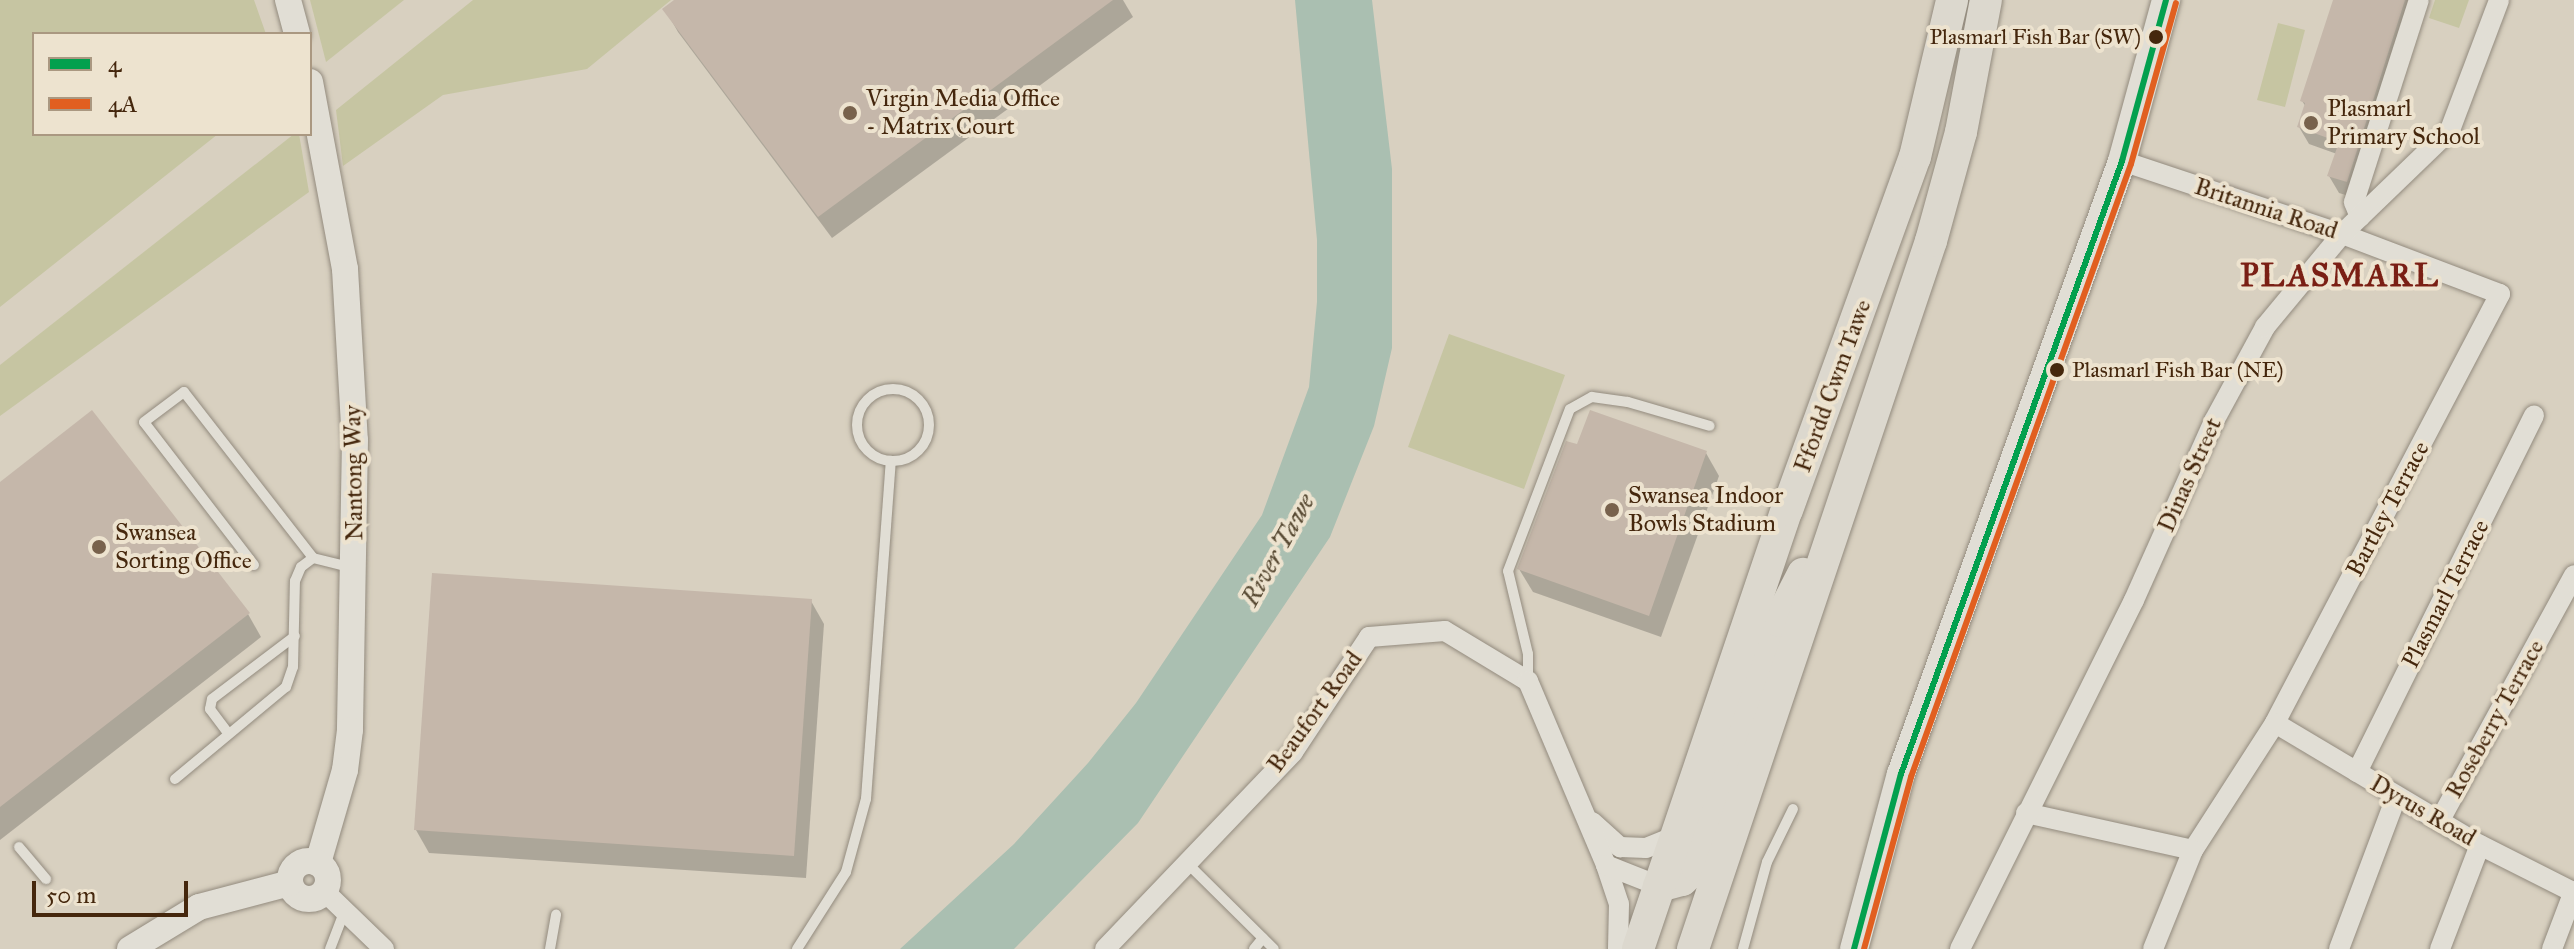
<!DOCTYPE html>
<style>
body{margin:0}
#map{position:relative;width:2574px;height:949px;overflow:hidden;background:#d8d0c0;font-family:"IM FELL Great Primer",serif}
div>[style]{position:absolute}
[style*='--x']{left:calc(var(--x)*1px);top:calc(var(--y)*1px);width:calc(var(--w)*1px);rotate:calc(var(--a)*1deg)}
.green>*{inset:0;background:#c6c5a2}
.water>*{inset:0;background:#aabfb1}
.shadow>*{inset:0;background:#0003}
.building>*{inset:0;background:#c5b7aa}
.roads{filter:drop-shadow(0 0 2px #938b7e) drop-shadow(0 0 2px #938b7e)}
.service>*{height:10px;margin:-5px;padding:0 5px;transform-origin:5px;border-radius:5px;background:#e1ded5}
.service>.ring{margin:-5px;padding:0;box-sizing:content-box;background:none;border:10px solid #e1ded5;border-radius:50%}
.minor>*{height:20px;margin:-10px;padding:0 10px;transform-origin:10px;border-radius:10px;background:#e1ded5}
.tertiary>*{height:26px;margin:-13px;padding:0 13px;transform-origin:13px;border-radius:13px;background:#e1ded5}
.tertiary>.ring{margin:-13px;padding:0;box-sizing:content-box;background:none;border:26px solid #e1ded5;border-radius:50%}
.secondary>*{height:28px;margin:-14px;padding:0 14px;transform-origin:14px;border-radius:14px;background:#e1ded5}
.primary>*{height:32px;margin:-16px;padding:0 16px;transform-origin:16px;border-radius:16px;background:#dcd8ce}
.bus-1>*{height:6px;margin:-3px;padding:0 3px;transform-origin:3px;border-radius:3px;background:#03a04e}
.bus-2>*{height:6px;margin:-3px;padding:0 3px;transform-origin:3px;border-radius:3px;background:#e15f20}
.dots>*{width:22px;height:22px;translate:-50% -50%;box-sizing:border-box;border:4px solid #ede3cf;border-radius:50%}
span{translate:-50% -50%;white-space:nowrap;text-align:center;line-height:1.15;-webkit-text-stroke:8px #ede3cf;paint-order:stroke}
.bus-label{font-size:22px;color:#45270d}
.right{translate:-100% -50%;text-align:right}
.left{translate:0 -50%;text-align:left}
.poi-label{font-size:24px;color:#45270d}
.street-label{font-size:24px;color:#45270d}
.water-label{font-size:26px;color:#594b34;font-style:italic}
.district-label{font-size:32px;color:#7a1f14;font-weight:700;letter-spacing:2px}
.legend{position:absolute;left:32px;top:32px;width:280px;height:104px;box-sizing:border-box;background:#ede3cf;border:2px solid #aa9881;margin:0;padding:10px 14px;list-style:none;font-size:24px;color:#45270d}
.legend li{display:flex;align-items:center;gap:16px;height:40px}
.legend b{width:40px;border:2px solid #aa9881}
.scale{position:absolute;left:32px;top:881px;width:156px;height:36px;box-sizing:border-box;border:4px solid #45270d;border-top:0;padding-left:10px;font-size:24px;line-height:28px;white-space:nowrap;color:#45270d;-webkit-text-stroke:6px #ede3cf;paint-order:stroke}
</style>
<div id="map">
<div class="green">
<i style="clip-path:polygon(0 0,254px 0,266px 34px,34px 34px,34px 134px,218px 134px,0 307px)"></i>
<i style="clip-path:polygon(310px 0,404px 0,326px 62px)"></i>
<i style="clip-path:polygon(473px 0,671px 0,587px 69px,443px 95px,343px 166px,336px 110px)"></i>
<i style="clip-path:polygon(2435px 0,2469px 0,2459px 28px,2429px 18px)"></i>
<i style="clip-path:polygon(2278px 23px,2305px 30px,2285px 107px,2257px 100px)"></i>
<i style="clip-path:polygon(294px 134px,299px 134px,309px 192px,0 416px,0 365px)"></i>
<i style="clip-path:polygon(1449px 334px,1565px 375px,1524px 489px,1408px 447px)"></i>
</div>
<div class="water">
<i style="clip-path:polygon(1295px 0,1372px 0,1392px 169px,1392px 348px,1374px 426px,1330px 537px,1138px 823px,1014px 949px,900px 949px,1014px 844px,1088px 763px,1136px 703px,1262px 515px,1309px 387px,1317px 302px,1317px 240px)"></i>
</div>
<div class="shadow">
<i style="clip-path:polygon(677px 0,1123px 0,1133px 17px,832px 238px,678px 32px,665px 9px)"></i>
<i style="clip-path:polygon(2335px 0,2427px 0,2356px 198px,2339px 193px,2329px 176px,2337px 154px,2309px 144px,2299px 127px,2306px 107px,2302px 101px)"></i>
<i style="clip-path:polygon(1706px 453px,1719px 476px,1661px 637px,1533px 592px,1519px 569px)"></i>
<i style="clip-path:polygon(0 484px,248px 614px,261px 637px,0 840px)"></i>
<i style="clip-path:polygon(811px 601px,824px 624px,806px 878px,429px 853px,416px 830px)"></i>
</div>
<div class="building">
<i style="clip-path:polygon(674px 0,1113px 0,818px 217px,662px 9px)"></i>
<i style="clip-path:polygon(2333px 0,2405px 0,2347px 182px,2327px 176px,2339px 142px,2297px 127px,2305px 103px,2300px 101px)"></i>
<i style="clip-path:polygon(92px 410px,250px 613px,0 807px,0 482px)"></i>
<i style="clip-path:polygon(1590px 410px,1707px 451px,1649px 616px,1517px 569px,1566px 441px,1577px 444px)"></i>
<i style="clip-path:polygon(432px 573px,812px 599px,794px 856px,414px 830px)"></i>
</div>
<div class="roads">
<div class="service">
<i class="ring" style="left:857px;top:389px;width:62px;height:62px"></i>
<i style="--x:254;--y:565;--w:180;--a:-127.6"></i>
<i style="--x:144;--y:422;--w:50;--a:-36.9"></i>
<i style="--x:184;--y:392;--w:210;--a:52.1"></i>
<i style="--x:1528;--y:681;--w:27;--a:-90"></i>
<i style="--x:1528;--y:654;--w:85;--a:-103.5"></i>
<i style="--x:1508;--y:571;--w:173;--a:-69.1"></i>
<i style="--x:1570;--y:409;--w:25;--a:-29"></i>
<i style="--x:1592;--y:397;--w:36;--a:8"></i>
<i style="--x:1628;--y:402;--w:85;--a:16.3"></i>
<i style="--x:228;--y:733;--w:30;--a:-127"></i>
<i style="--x:210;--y:709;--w:10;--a:-79"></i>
<i style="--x:212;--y:699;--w:104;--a:-37.2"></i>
<i style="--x:175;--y:779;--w:144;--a:-39.7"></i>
<i style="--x:286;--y:687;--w:21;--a:-71"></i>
<i style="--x:293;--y:667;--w:86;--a:-88.7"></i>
<i style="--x:295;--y:581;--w:15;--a:-67"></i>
<i style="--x:301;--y:567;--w:15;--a:-37"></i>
<i style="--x:313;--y:558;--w:38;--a:14"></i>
<i style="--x:19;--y:847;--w:42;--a:49.8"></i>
<i style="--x:1187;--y:863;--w:122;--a:44.7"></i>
<i style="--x:330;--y:949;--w:39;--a:-69"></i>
<i style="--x:550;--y:949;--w:35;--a:-80"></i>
<i style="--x:797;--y:949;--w:91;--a:-57.5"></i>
<i style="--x:846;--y:872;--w:76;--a:-74.7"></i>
<i style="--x:866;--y:799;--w:339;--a:-85.8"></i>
<i style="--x:1254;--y:949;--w:14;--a:-51"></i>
<i style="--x:1743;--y:949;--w:90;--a:-74.6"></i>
<i style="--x:1767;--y:862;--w:59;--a:-63.9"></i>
</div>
<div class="minor">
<i style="--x:2122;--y:161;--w:232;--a:18.4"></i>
<i style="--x:2342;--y:234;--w:169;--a:20.8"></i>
<i style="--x:2500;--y:294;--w:484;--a:117.7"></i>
<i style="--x:2275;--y:723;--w:151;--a:122.8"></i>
<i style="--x:2193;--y:850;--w:107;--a:112"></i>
<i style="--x:2360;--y:217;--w:16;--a:-112"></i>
<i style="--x:2354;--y:202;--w:212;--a:-72.2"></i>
<i style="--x:2275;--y:723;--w:239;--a:30.8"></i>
<i style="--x:2480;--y:845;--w:104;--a:26.8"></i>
<i style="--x:2357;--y:772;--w:398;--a:-63.6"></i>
<i style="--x:2026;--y:813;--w:171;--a:12.5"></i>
<i style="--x:2440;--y:820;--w:279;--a:-61.3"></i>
<i style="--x:1592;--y:822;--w:38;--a:42"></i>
<i style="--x:1620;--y:847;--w:26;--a:2"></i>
<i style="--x:1646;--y:848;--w:32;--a:-22"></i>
<i style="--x:1606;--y:865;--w:41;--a:71.6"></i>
<i style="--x:1619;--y:904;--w:45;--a:91.3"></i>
<i style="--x:325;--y:892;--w:82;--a:44"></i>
<i style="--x:1105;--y:949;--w:272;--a:-46.3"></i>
<i style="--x:1293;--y:752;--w:138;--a:-56.5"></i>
<i style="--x:1369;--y:637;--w:76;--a:-4.5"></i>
<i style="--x:1445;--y:631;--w:97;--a:31.1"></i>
<i style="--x:1528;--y:681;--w:200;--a:67"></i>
<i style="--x:1606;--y:865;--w:57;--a:21.6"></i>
<i style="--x:1960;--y:949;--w:390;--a:-63.5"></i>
<i style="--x:2134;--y:600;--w:196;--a:-65.9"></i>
<i style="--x:2214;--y:421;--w:107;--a:-61.5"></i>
<i style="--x:2265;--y:327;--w:121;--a:-50.4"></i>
<i style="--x:2342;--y:234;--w:150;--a:-43.9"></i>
<i style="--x:2450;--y:130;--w:139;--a:-69.3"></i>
<i style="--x:2339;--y:949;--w:162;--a:-69.4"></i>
<i style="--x:2440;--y:949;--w:111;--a:-69"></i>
<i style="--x:2552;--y:949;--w:62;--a:-69.2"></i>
</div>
<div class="tertiary">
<i style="--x:288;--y:0;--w:35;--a:75"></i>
<i style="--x:310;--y:82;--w:190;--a:79.4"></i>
<i style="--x:345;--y:269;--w:171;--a:86.7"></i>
<i style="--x:355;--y:440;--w:290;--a:91"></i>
<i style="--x:350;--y:730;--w:40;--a:97.1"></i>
<i style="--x:345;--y:770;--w:97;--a:106.2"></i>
<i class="ring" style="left:290px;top:861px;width:12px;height:12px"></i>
<i style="--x:130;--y:949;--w:81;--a:-31.3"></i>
<i style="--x:199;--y:907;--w:94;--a:-14.8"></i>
</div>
<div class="secondary">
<i style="--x:1854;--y:949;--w:181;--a:-75"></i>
<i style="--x:1901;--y:774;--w:652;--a:-70.17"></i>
<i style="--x:2122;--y:161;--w:167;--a:-74.7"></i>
</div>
<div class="primary">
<i style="--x:1659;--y:886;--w:24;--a:-15"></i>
<i style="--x:1682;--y:880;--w:21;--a:-43"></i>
<i style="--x:1697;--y:866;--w:258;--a:-71.5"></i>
<i style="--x:1779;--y:621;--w:53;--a:-62.9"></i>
<i style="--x:1638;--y:949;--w:464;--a:-71.3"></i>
<i style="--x:1787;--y:510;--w:375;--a:-70.1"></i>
<i style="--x:1915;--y:157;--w:161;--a:-76.7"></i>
<i style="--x:1693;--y:949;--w:747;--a:-71.42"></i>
<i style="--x:1931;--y:241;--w:113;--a:-74.6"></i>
<i style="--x:1961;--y:132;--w:134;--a:-79.3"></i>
</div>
</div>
<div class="bus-1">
<i style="--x:1854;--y:949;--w:181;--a:-75"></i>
<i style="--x:1901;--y:774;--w:652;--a:-70.17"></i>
<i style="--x:2122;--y:161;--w:167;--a:-74.7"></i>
</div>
<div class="bus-2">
<i style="--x:1864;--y:949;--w:178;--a:-74.7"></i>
<i style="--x:1911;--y:777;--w:651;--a:-70.26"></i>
<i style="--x:2131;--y:164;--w:167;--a:-74.4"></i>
</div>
<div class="dots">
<i style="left:2156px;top:37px;background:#45270d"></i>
<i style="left:850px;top:113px;background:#78624c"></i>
<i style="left:2311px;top:123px;background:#78624c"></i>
<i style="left:2057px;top:370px;background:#45270d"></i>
<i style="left:1612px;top:510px;background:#78624c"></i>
<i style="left:99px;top:547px;background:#78624c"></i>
</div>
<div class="bus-label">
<span class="right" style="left:2141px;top:37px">Plasmarl Fish Bar (SW)</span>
<span class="left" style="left:2072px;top:370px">Plasmarl Fish Bar (NE)</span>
</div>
<div class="poi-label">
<span class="left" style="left:866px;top:113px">Virgin Media Office<br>- Matrix Court</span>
<span class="left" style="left:2327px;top:123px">Plasmarl<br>Primary School</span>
<span class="left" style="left:1628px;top:510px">Swansea Indoor<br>Bowls Stadium</span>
<span class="left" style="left:115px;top:547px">Swansea<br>Sorting Office</span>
</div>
<div class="street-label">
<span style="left:2266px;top:209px;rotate:18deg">Britannia Road</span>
<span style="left:1833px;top:386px;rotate:-70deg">Ffordd Cwm Tawe</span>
<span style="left:354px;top:473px;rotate:-91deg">Nantong Way</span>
<span style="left:2190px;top:475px;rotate:-66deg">Dinas Street</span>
<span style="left:2388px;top:509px;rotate:-62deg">Bartley Terrace</span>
<span style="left:2446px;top:594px;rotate:-63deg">Plasmarl Terrace</span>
<span style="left:1315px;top:712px;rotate:-54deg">Beaufort Road</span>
<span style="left:2495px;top:719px;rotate:-61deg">Roseberry Terrace</span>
<span style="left:2423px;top:811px;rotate:30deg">Dyrus Road</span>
</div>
<div class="water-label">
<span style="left:1278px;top:550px;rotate:-61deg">River Tawe</span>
</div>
<div class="district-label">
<span style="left:2340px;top:276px">PLASMARL</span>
</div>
<ul class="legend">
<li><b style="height:10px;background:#03a04e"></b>4</li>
<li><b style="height:10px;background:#e15f20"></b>4A</li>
</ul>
<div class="scale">50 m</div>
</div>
